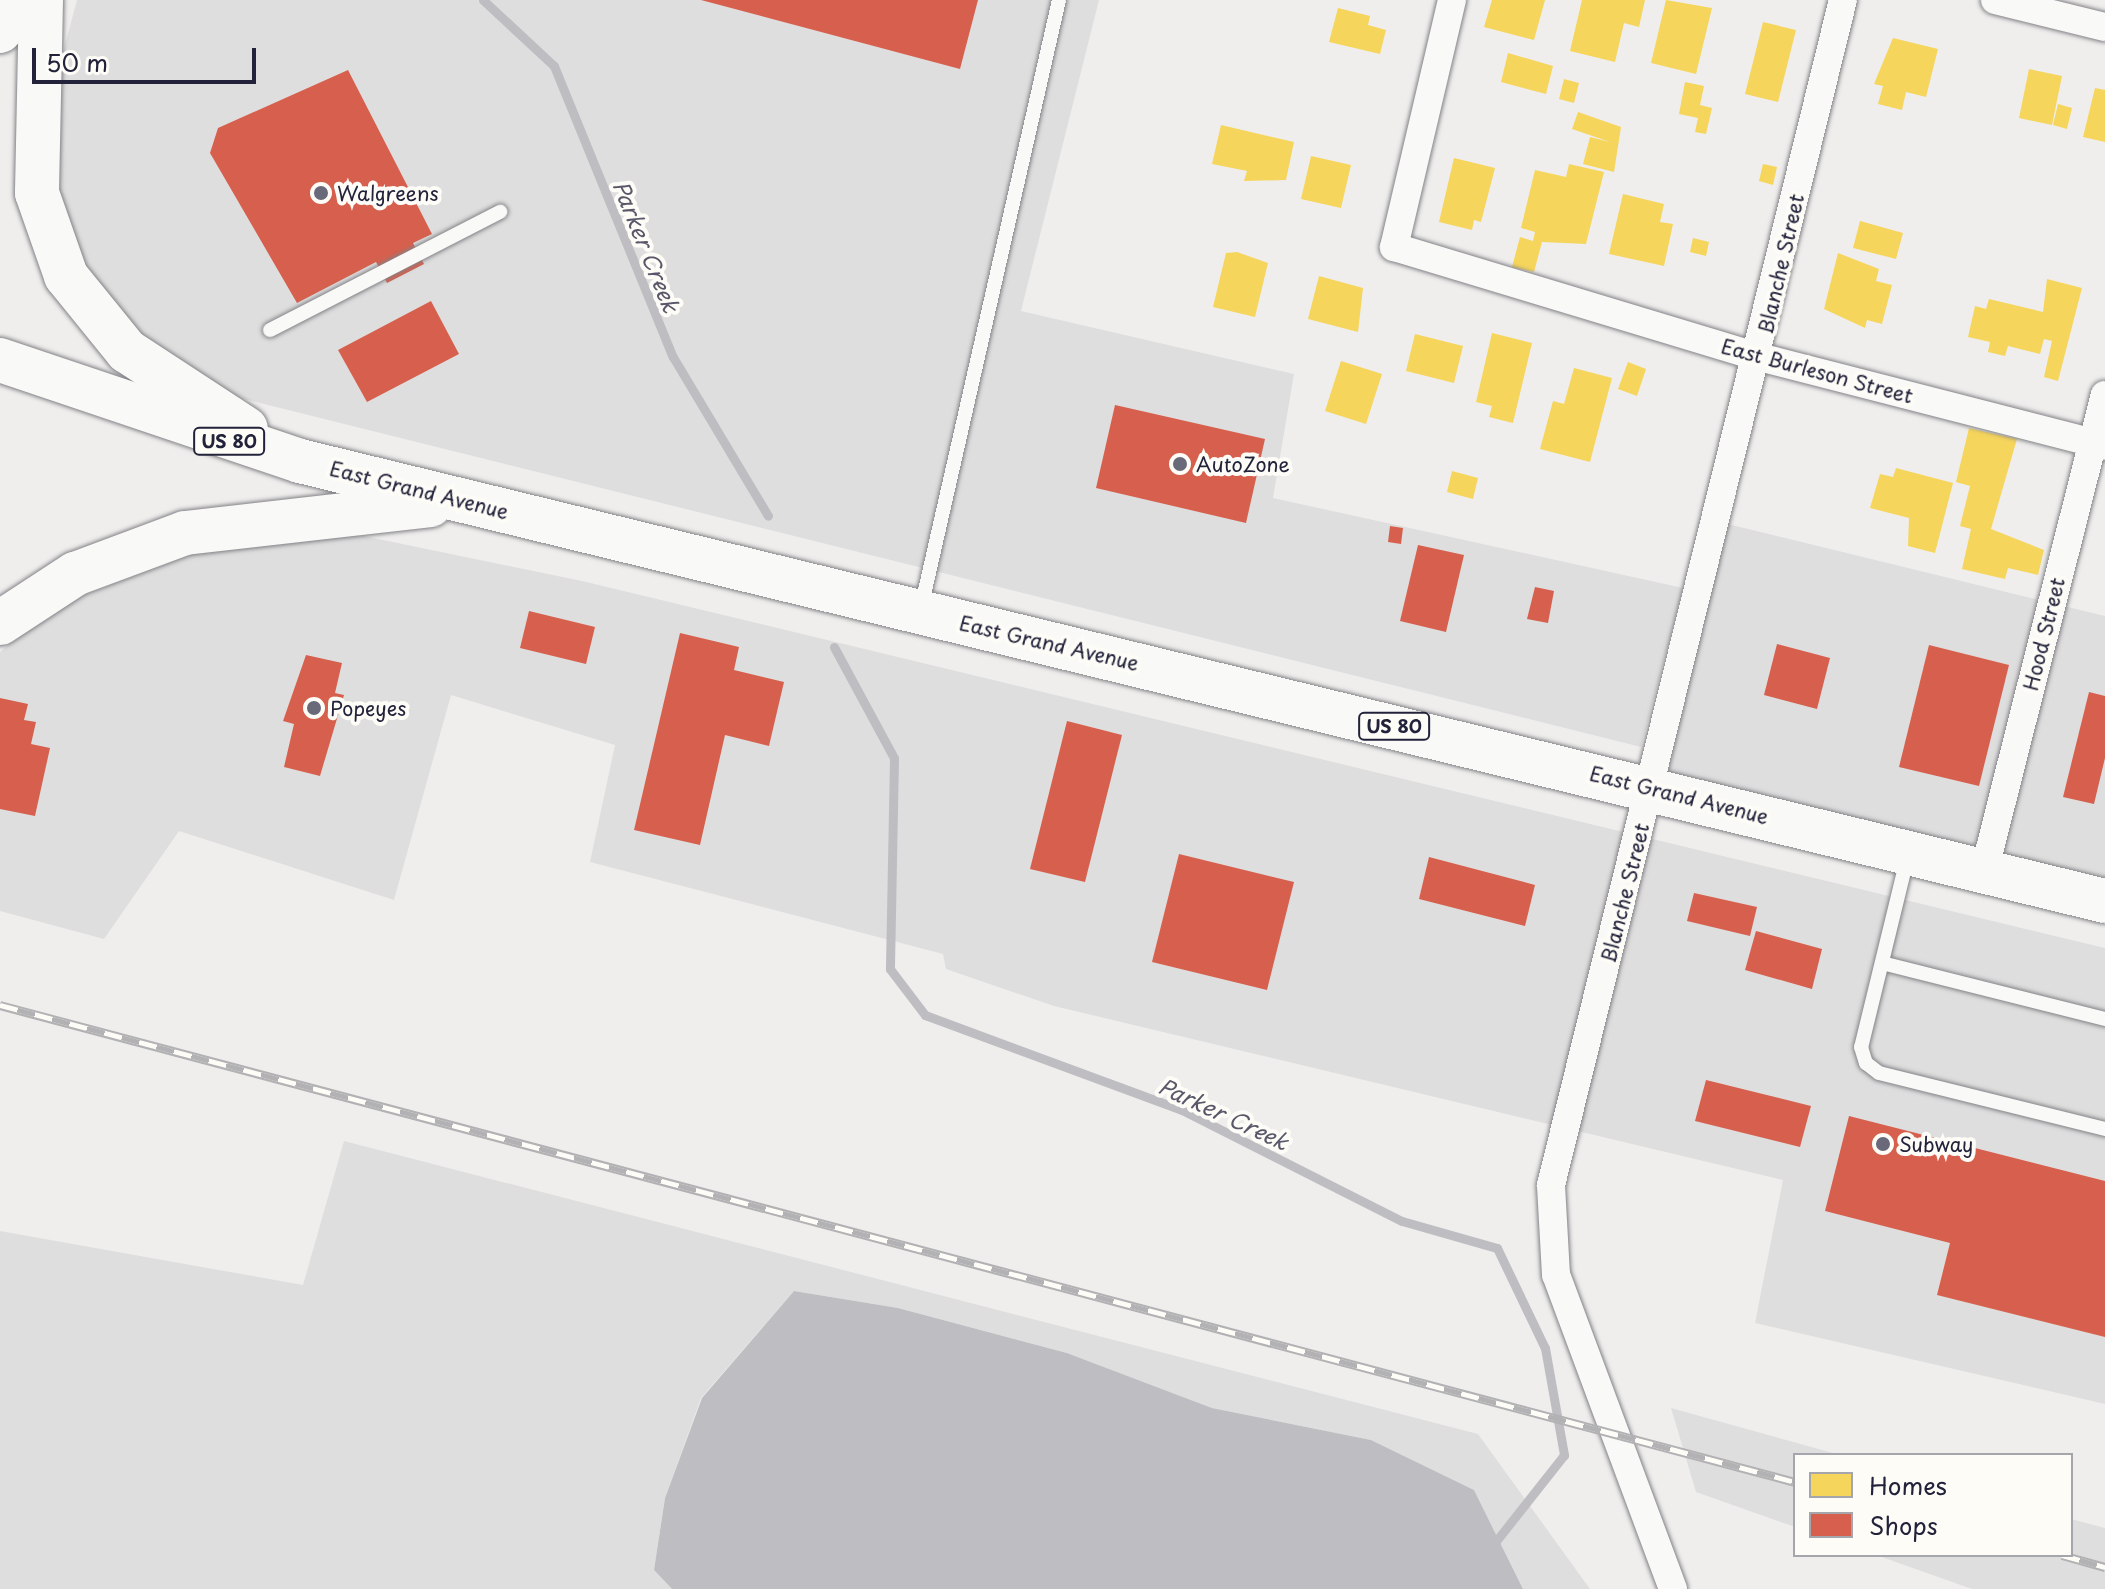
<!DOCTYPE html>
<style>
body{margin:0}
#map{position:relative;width:2105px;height:1589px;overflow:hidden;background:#efeeed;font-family:"Playpen Sans",sans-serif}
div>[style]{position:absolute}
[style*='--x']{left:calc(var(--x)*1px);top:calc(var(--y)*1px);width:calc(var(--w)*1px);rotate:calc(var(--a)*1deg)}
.built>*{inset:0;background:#dfdede}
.water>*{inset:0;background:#bebec2}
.homes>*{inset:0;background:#f6d55c}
.shops>*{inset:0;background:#d6604d}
.stream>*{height:9px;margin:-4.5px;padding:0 4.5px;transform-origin:4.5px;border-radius:4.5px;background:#bebec2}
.roads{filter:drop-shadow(0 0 2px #838287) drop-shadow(0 0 2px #838287)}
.service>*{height:14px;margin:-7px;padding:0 7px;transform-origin:7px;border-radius:7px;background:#f9f9f7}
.minor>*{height:28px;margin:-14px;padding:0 14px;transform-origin:14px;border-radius:14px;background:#f9f9f7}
.trunk>*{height:44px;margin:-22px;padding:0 22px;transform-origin:22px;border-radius:22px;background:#f9f9f7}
.rail>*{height:9px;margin-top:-4.5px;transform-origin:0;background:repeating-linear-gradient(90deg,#fdfcf7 0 18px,#b2b2b4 0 36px);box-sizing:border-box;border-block:2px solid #b2b2b4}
.dots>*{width:22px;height:22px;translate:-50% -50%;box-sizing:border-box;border:4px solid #fdfcf7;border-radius:50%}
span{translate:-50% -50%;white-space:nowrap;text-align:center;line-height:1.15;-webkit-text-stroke:8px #fdfcf7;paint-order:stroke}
.shield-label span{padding:2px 6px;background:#fdfcf7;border:2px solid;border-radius:6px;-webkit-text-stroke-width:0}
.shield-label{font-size:18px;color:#22223b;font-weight:700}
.poi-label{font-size:20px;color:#22223b}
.left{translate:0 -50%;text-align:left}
.street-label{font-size:20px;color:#22223b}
.water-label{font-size:22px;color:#58586a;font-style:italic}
.legend{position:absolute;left:1793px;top:1453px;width:280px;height:104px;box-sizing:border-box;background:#fdfcf7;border:2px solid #a5a5ac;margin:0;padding:10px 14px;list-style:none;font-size:24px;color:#22223b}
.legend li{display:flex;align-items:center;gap:16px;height:40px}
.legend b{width:40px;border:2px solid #a5a5ac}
.scale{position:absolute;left:32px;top:48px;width:224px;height:36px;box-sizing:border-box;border:4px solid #22223b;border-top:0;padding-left:10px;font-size:24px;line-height:28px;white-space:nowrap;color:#22223b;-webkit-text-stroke:6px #fdfcf7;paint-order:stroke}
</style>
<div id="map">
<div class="built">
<i style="clip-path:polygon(77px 0,1099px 0,1021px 311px,1294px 374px,1273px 498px,1683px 588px,1641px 747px,224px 394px,144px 348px,79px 271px,50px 184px,56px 78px)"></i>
<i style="clip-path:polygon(1711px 520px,2105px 616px,2105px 885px,1649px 775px)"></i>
<i style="clip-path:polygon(359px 535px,582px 581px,2105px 948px,2105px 1404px,1755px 1323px,1783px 1180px,1054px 1006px,946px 969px,943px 954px,590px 862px,615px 745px,451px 695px,394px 900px,179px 831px,104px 939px,0 911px,0 652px,55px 606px,206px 549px)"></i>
<i style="clip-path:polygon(344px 1141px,1478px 1434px,1590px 1589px,1523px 1589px,1474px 1490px,1371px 1440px,1212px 1408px,1067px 1353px,898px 1308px,794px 1291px,701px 1398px,665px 1498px,654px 1570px,672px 1589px,0 1589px,0 1231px,303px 1285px)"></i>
<i style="clip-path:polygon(1671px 1408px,1840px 1455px,1795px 1455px,1795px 1527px,1696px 1492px)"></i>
<i style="clip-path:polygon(2071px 1519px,2105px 1528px,2105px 1589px,1972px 1589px,1876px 1555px,2071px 1555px)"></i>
</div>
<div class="water">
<i style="clip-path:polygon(794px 1291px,898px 1308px,1067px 1353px,1212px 1408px,1371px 1440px,1474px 1490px,1523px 1589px,672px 1589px,654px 1570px,665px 1498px,702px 1398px)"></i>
</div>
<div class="homes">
<i style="clip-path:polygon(1492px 0,1545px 0,1534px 40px,1484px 27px)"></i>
<i style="clip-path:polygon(1582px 0,1645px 0,1639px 27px,1624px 23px,1615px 62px,1570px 51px)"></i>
<i style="clip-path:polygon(1666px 0,1712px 8px,1696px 74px,1651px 63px)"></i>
<i style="clip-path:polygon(1338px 8px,1370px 16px,1368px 25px,1386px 30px,1380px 54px,1329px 42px)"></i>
<i style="clip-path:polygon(1763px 22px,1796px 30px,1778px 102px,1745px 94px)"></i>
<i style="clip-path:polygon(1893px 38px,1938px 49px,1926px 97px,1906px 92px,1902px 110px,1878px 104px,1883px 86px,1874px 84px)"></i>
<i style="clip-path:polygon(1508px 53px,1553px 66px,1546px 94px,1501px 82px)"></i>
<i style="clip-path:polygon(2029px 69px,2062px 76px,2052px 125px,2019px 118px)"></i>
<i style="clip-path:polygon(1564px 79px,1579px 83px,1574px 103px,1559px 99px)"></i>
<i style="clip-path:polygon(1685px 82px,1704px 86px,1700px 105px,1712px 108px,1706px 134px,1695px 132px,1698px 118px,1679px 114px)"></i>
<i style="clip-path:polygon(2095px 88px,2105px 90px,2105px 142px,2083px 137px)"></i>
<i style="clip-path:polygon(2058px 104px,2072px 108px,2067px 129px,2053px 125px)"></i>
<i style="clip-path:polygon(1578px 112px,1621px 127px,1614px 172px,1583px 164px,1590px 137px,1610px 142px,1572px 129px)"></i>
<i style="clip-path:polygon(1221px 125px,1294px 142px,1286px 180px,1244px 181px,1247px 171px,1212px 164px)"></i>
<i style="clip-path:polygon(1311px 156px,1351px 165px,1341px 208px,1301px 199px)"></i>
<i style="clip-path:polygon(1454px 158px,1495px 168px,1481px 222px,1474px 220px,1472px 230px,1439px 222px)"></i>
<i style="clip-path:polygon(1569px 164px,1604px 172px,1586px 244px,1542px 242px,1534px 272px,1512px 267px,1520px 237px,1533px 241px,1535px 232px,1521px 228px,1535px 170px,1566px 177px)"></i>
<i style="clip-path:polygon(1763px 164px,1777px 167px,1773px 185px,1759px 181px)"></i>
<i style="clip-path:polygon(1623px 194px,1664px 204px,1660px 222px,1673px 224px,1664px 266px,1609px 254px)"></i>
<i style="clip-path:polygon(1860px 221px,1903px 233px,1896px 259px,1853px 248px)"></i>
<i style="clip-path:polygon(1693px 238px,1709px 242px,1706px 256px,1690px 252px)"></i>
<i style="clip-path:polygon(1237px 252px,1268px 263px,1255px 317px,1213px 307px,1226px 253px)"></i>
<i style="clip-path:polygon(1838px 253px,1879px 269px,1876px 281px,1892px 285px,1882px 324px,1867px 320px,1865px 328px,1824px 309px)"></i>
<i style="clip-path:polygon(1319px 276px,1363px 288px,1358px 332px,1308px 319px)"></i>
<i style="clip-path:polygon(2047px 279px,2082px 288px,2058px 381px,2044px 377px,2052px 341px,2044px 339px,2040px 354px,2008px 346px,2005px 356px,1988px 352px,1990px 342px,1968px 337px,1975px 306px,1986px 309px,1989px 299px,2043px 312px)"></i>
<i style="clip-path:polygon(1492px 333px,1532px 343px,1513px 423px,1489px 417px,1492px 406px,1476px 402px)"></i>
<i style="clip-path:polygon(1415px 334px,1463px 346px,1454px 383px,1406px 371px)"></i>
<i style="clip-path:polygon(1341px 361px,1382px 374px,1366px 424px,1325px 411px)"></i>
<i style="clip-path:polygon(1628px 362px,1646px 369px,1637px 396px,1618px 389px)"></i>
<i style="clip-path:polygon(1574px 368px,1612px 378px,1590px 462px,1540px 449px,1553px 401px,1564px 404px)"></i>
<i style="clip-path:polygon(1969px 428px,2017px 439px,1991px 529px,2044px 550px,2038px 575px,2008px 568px,2005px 579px,1962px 569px,1971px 529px,1960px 526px,1970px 486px,1956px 482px)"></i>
<i style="clip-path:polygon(1896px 468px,1953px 483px,1935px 553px,1908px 546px,1909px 518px,1870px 508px,1880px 474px,1893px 477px)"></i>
<i style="clip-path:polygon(1452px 471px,1478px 478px,1473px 499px,1447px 492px)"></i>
</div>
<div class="shops">
<i style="clip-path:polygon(701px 0,978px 0,960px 69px)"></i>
<i style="clip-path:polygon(348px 70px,432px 234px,413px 243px,424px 264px,387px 283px,376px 262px,297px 303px,210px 153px,218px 128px)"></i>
<i style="clip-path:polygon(431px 301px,459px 354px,367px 402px,338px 350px)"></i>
<i style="clip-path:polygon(1115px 405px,1265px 439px,1246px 523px,1096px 488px)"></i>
<i style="clip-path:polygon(1390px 526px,1403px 528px,1401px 544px,1388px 542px)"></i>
<i style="clip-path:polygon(1418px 545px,1464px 555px,1446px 632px,1400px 621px)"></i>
<i style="clip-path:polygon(1535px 587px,1554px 591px,1548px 623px,1527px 619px)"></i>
<i style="clip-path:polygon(529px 611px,595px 627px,586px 664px,520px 648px)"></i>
<i style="clip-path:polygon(680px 633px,739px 647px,734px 670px,784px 682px,769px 746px,725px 735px,700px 845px,634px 830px)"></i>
<i style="clip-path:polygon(1777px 644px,1830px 658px,1817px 709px,1764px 695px)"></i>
<i style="clip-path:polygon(1929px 645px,2009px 665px,1979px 786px,1899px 767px)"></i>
<i style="clip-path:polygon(306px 655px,342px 663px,335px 693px,344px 695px,320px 776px,284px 767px,294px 724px,283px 721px)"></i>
<i style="clip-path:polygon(2089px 692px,2105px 696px,2105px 758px,2094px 804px,2063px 797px)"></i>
<i style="clip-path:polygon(0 698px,28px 704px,24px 720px,36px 722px,31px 744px,50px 748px,35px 816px,0 809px)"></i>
<i style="clip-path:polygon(1067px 721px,1122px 735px,1085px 882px,1030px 869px)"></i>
<i style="clip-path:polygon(1179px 854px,1294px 882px,1267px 990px,1152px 962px)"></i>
<i style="clip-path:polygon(1429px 857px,1535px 885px,1525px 926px,1419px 899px)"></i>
<i style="clip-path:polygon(1694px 893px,1757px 907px,1750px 936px,1687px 921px)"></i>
<i style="clip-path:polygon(1756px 931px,1822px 949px,1812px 989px,1745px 970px)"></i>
<i style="clip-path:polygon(1706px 1080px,1811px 1106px,1800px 1147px,1695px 1121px)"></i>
<i style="clip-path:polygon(1849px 1116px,2105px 1181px,2105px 1337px,1937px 1295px,1950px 1243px,1825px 1211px)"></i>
</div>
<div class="stream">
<i style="--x:483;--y:0;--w:97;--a:42.9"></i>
<i style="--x:554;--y:66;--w:314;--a:67.8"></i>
<i style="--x:673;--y:357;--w:185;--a:59.1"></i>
<i style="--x:834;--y:647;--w:126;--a:61.6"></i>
<i style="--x:894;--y:758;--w:211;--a:91.1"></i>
<i style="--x:890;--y:969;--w:58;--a:52.7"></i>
<i style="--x:925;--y:1015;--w:274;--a:20.3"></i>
<i style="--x:1182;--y:1110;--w:246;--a:26.8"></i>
<i style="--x:1402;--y:1221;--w:99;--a:15.9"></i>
<i style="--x:1497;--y:1248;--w:111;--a:64.4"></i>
<i style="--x:1545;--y:1348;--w:109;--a:79.9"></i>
<i style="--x:1564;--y:1455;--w:115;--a:128.3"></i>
</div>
<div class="roads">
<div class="service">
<i style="--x:270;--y:330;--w:259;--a:-27.2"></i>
<i style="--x:921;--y:608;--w:623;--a:-77.21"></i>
<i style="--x:1907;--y:859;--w:194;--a:103.7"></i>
<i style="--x:1861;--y:1047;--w:17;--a:73"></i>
<i style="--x:1866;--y:1063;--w:16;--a:38"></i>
<i style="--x:1879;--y:1073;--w:233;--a:13.9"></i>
<i style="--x:1882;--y:963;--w:230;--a:14.1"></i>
</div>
<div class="minor">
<i style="--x:1452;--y:0;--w:254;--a:103.2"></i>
<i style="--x:1394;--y:247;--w:381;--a:16.8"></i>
<i style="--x:1759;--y:357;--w:357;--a:14.4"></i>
<i style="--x:1995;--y:0;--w:113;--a:13.8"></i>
<i style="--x:1984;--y:872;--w:492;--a:-75.8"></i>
<i style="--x:1673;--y:1589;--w:335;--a:-110.4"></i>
<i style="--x:1556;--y:1275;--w:90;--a:-93.2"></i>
<i style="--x:1551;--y:1185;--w:1220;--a:-76.16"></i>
</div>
<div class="trunk">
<i style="--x:41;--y:0;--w:193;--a:91.2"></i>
<i style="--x:37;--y:193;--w:88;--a:70.7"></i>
<i style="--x:66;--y:276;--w:97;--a:50.9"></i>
<i style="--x:127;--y:351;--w:142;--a:33.2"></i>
<i style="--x:0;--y:31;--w:32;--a:-76"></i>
<i style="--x:0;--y:360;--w:317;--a:18.6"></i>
<i style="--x:300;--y:461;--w:1858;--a:13.7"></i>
<i style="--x:0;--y:623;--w:90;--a:-33.2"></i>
<i style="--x:75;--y:574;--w:117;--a:-20.4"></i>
<i style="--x:185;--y:533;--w:247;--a:-6.5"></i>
</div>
</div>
<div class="rail">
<i style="--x:0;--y:1005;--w:1857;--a:14.88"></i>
<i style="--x:2062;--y:1555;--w:45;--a:15.6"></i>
</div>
<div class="dots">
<i style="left:321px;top:193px;background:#6a6979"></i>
<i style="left:1180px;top:464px;background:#6a6979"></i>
<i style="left:314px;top:708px;background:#6a6979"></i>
<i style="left:1883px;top:1144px;background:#6a6979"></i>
</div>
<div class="shield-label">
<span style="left:229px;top:441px">US 80</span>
<span style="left:1394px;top:726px">US 80</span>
</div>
<div class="poi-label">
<span class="left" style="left:337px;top:193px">Walgreens</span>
<span class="left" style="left:1196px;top:464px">AutoZone</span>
<span class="left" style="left:330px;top:708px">Popeyes</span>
<span class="left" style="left:1899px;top:1144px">Subway</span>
</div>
<div class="street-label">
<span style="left:1781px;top:264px;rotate:-77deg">Blanche Street</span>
<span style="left:1817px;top:371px;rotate:15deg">East Burleson Street</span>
<span style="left:419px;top:490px;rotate:14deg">East Grand Avenue</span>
<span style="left:2044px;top:634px;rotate:-76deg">Hood Street</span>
<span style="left:1049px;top:643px;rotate:13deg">East Grand Avenue</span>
<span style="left:1679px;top:795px;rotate:14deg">East Grand Avenue</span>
<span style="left:1625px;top:893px;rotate:-76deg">Blanche Street</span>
</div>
<div class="water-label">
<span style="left:647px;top:246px;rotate:68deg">Parker Creek</span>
<span style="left:1224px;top:1113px;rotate:25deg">Parker Creek</span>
</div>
<ul class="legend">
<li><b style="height:22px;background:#f6d55c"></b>Homes</li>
<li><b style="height:22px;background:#d6604d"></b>Shops</li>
</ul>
<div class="scale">50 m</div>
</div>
